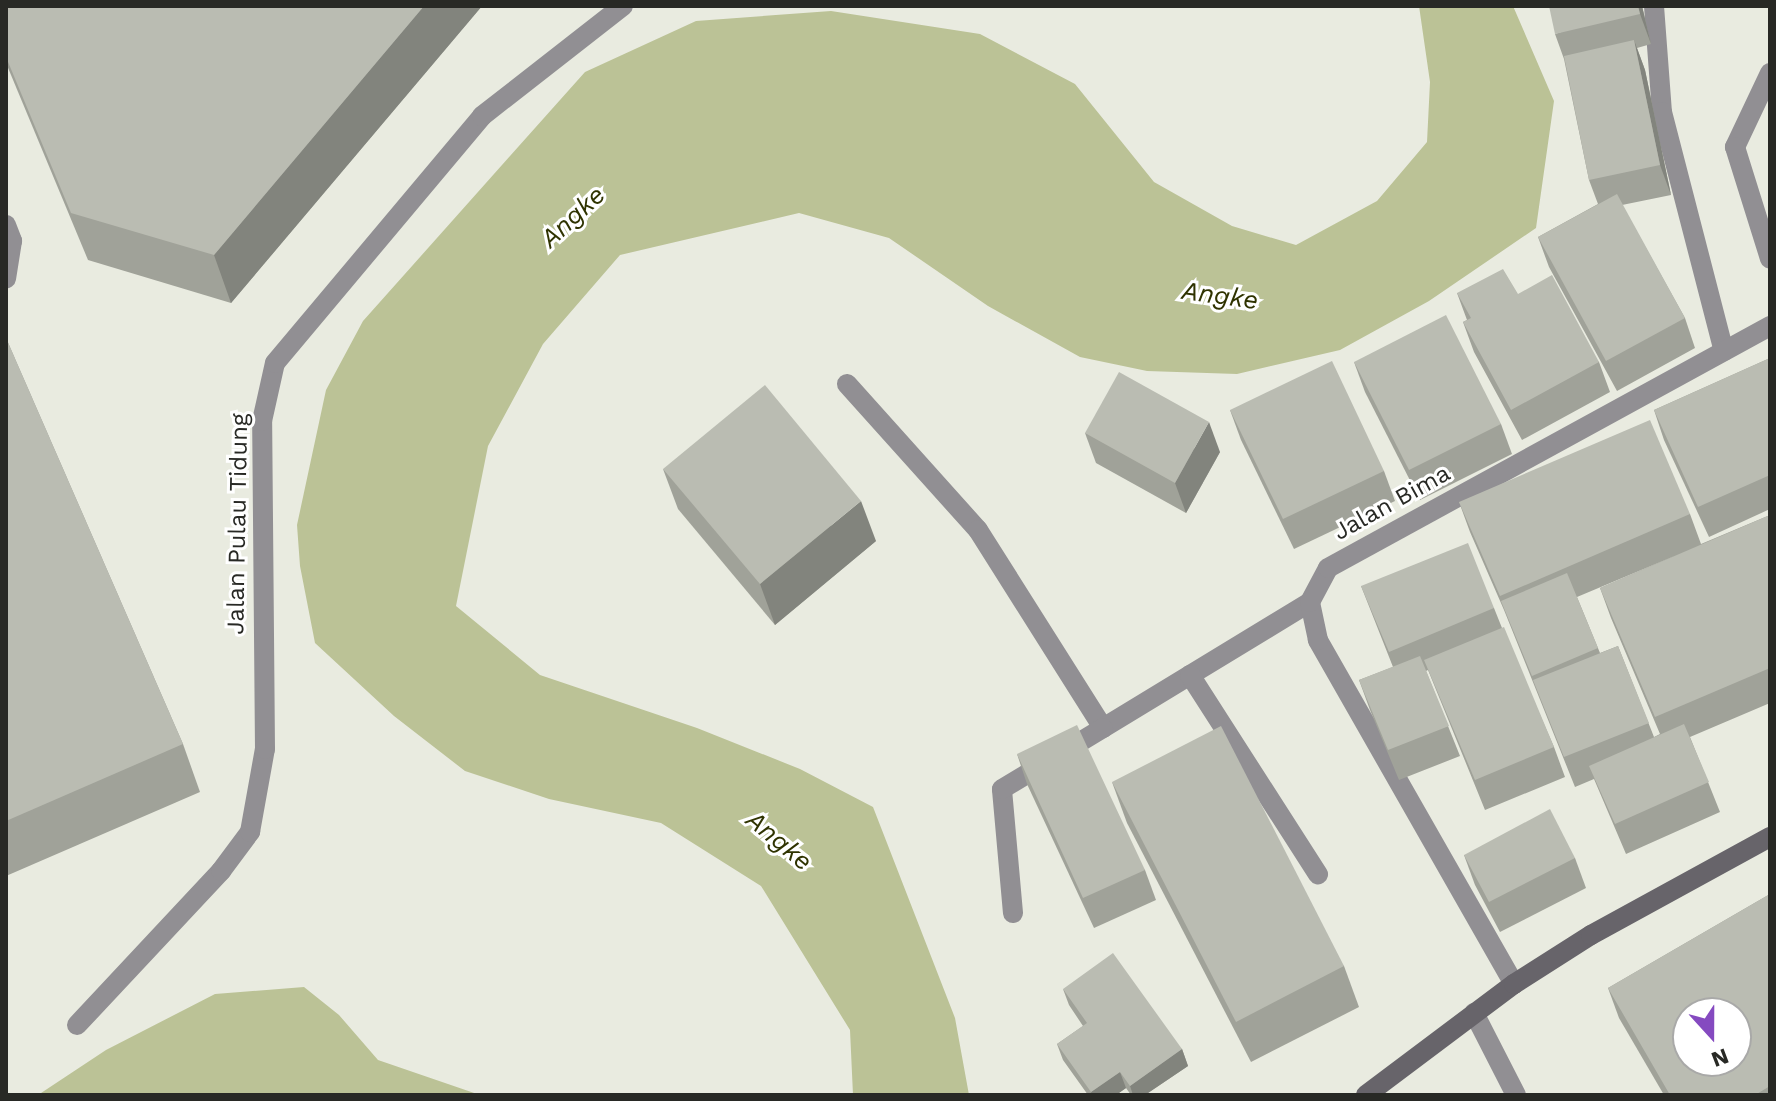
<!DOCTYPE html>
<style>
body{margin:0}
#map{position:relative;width:1776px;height:1101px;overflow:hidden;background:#e9ebe0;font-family:"Work Sans",sans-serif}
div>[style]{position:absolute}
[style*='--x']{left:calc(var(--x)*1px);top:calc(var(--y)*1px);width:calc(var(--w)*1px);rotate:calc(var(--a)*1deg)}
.water>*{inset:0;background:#bbc296}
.lane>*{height:20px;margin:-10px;padding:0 10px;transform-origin:10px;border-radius:10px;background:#918f93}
.street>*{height:20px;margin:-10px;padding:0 10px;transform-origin:10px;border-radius:10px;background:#918f93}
.secondary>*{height:20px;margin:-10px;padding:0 10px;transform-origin:10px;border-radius:10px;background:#67646a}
.wall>*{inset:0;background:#a0a299}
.shaded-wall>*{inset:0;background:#82847d}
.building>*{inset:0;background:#babcb2}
span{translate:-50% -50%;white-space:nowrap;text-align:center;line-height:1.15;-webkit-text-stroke:6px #fff;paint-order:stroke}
.street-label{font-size:24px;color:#282925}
.water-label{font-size:26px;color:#2f3300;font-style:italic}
.frame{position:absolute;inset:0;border:8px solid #282925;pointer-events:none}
.north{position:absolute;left:1672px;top:997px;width:80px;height:80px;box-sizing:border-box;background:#fff;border:2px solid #a9a9a8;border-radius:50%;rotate:159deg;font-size:22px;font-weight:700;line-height:32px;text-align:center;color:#282925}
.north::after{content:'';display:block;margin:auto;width:28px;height:36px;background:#854ac0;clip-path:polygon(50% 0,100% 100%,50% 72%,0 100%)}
</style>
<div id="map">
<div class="water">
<i style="clip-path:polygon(1419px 6px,1513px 6px,1554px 101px,1536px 228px,1429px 301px,1340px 350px,1237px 374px,1147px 371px,1080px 357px,988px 306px,889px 238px,799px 213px,620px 255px,543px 344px,488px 446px,456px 606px,540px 675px,697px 728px,800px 769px,873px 807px,955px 1018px,969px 1095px,853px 1095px,850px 1030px,761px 886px,661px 823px,549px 799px,465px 771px,394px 716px,315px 643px,300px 566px,297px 525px,326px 390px,363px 321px,585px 72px,696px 21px,831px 11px,980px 34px,1075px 84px,1154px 182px,1232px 226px,1296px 245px,1377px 201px,1427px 142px,1430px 82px)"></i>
<i style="clip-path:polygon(304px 987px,339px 1015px,378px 1060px,480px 1095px,38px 1095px,106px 1050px,215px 994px)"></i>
</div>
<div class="lane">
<i style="--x:1770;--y:73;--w:82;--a:115.3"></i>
<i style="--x:1735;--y:147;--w:117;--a:72.6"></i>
<i style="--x:847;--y:384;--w:196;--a:48.1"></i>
<i style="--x:978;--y:530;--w:234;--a:57.7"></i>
<i style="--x:1103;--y:728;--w:242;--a:-31.3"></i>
<i style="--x:1190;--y:675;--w:237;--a:57.3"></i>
<i style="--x:1013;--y:913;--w:124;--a:-95.1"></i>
<i style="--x:1002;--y:789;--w:118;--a:-31.1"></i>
</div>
<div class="street">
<i style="--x:1654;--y:6;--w:106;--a:85.7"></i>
<i style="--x:1662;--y:112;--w:247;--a:75.5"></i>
<i style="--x:6;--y:225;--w:17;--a:69"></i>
<i style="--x:12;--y:241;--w:38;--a:99"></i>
<i style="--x:1514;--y:984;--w:396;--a:-119.7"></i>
<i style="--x:1318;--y:640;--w:39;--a:-102"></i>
<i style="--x:1310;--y:602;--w:38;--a:-62"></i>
<i style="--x:1328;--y:568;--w:504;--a:-28.7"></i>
<i style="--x:1474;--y:1013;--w:92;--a:62.9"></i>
<i style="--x:77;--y:1025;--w:211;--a:-46.9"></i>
<i style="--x:221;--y:871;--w:49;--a:-53.4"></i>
<i style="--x:250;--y:832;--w:84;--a:-79.8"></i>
<i style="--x:265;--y:749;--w:328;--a:-90.5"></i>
<i style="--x:262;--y:421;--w:59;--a:-77.4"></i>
<i style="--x:275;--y:363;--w:322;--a:-50"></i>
<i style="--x:482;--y:116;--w:179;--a:-38"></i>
</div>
<div class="secondary">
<i style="--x:1366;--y:1095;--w:185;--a:-36.9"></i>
<i style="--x:1514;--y:984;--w:91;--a:-32.5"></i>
<i style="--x:1591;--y:935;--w:204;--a:-28.7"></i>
</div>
<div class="wall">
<i style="clip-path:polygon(6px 6px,482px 6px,231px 303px,88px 260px,6px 63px)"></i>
<i style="clip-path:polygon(1642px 6px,1651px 44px,1637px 48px,1645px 70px,1671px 195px,1622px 205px,1685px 318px,1695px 348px,1617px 391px,1549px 267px,1538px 237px,1598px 204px,1589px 180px,1564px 59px,1555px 34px)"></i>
<i style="clip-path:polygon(1457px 293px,1518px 294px,1599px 362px,1610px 392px,1522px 440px,1474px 352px,1463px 322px,1467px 320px)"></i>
<i style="clip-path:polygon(6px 338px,183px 744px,200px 792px,6px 876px)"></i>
<i style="clip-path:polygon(1770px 358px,1770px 509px,1709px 537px,1664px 440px,1654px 410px)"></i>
<i style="clip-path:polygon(1354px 362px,1501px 424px,1512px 454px,1420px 500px,1365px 392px)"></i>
<i style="clip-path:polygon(1230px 410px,1384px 471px,1395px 501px,1294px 549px,1241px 440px)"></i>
<i style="clip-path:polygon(1085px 433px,1220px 452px,1186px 513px,1096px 463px)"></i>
<i style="clip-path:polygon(663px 469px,876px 541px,775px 625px,678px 509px)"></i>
<i style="clip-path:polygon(evenodd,1459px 502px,1690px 514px,1701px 544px,1770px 515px,1770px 703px,1690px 737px,1720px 812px,1626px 854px,1594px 779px,1575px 787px,1504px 610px,1470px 532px,1459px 502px,1677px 555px,1600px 588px,1611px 618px,1660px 734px,1654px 737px,1618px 646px,1600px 653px,1577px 597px,1677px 555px)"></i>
<i style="clip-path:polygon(1361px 586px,1494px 608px,1502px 628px,1554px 747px,1565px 777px,1485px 810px,1428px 670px,1426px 671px,1460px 756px,1399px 780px,1370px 710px,1359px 680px,1393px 667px)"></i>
<i style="clip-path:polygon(1017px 754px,1145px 870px,1156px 900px,1094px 928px,1027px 784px)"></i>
<i style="clip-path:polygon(1112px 782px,1344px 966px,1359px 1007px,1251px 1062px,1127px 823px)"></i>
<i style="clip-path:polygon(1464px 855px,1575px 858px,1586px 888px,1500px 932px,1475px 885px)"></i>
<i style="clip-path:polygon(1770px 894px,1770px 1095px,1664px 1095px,1619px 1018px,1608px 988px)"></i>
<i style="clip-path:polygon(1063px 989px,1182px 1049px,1188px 1066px,1145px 1095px,1131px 1095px,1126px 1088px,1116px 1095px,1088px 1095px,1063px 1060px,1057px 1044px,1083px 1026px,1069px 1005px)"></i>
</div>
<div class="shaded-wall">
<i style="clip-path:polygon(424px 6px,482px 6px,231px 303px,214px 255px)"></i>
<i style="clip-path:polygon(1638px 6px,1642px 6px,1651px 44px,1640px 14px)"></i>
<i style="clip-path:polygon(1634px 40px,1645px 70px,1671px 195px,1660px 165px)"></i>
<i style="clip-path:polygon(1209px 422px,1220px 452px,1186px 513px,1175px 483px)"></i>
<i style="clip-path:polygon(861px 501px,876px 541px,775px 625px,760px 584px)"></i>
<i style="clip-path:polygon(1182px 1049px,1188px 1066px,1145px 1095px,1133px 1095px,1130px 1086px)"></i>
<i style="clip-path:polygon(1120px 1072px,1126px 1088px,1116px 1095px,1092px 1095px,1091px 1092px)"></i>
</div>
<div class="building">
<i style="clip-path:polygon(6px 6px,424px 6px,214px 255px,71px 213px,6px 57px)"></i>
<i style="clip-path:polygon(1549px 6px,1638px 6px,1640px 14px,1555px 34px)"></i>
<i style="clip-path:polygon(1634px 40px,1660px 165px,1589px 180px,1564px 56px)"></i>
<i style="clip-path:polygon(1617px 194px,1685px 318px,1606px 361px,1538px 237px)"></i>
<i style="clip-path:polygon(1503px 269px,1518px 294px,1552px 275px,1599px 362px,1511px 410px,1463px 322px,1471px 318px,1457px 293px)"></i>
<i style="clip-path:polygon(1446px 315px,1501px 424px,1409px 470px,1354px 362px)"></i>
<i style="clip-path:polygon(6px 338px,183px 744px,6px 821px)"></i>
<i style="clip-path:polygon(1770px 358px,1770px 475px,1698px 507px,1654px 410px)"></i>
<i style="clip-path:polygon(1332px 361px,1384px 471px,1283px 519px,1230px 410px)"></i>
<i style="clip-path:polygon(1119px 372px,1209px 422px,1175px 483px,1085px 433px)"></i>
<i style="clip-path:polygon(765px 385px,861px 501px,760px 584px,663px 469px)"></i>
<i style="clip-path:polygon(1650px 420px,1690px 514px,1500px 596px,1459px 502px)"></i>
<i style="clip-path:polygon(1770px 515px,1770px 668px,1655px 717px,1600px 588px)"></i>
<i style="clip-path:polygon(1468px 543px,1494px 608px,1389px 652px,1361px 586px)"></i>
<i style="clip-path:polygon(1567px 573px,1598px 648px,1532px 676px,1501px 601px)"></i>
<i style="clip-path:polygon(1504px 627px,1554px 747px,1475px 780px,1424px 660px)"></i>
<i style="clip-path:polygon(1618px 646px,1649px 723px,1564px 757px,1533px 680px)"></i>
<i style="clip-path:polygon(1420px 656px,1449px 726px,1388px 750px,1359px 680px)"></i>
<i style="clip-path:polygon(1684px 724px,1709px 782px,1615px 824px,1589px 766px)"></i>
<i style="clip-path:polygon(1077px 725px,1145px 870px,1083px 898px,1017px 754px)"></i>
<i style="clip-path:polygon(1221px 726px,1344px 966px,1236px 1022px,1112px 782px)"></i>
<i style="clip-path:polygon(1550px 809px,1575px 858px,1489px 902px,1464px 855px)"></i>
<i style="clip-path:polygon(evenodd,1770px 894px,1770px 1086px,1755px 1095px,1670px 1095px,1608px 988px,1770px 894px,1688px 1013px,1736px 1013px,1736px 1061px,1688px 1061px,1688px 1013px)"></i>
<i style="clip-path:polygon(1113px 953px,1182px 1049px,1130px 1086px,1120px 1072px,1091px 1092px,1057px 1044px,1087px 1023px,1063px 989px)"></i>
</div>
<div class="street-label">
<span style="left:1392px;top:503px;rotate:-29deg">Jalan Bima</span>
<span style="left:238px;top:524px;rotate:-89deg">Jalan Pulau Tidung</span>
</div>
<div class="water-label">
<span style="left:573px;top:217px;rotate:-43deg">Angke</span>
<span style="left:1220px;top:296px;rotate:8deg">Angke</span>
<span style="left:779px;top:841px;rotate:40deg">Angke</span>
</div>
<div class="frame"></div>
<div class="north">N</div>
</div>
